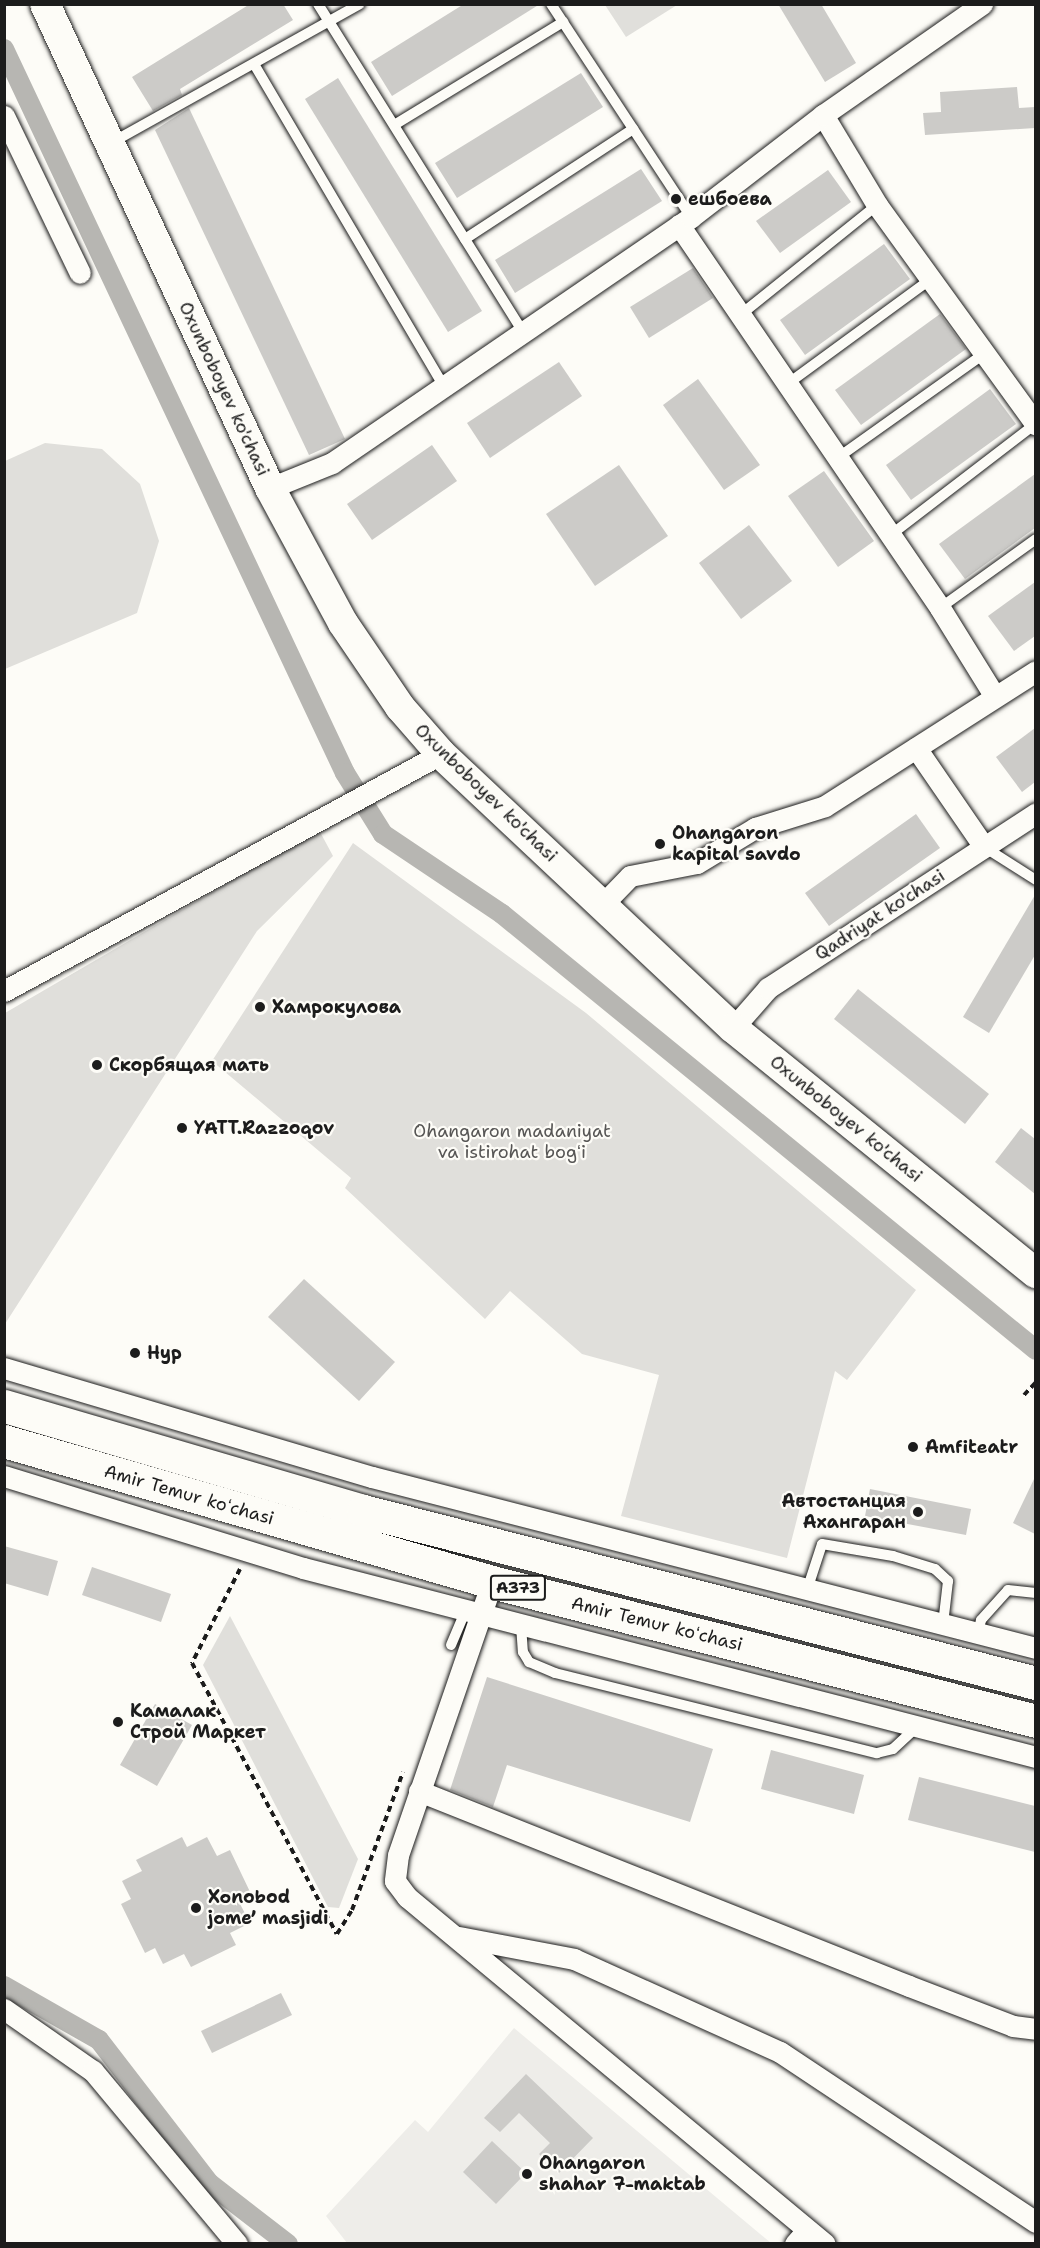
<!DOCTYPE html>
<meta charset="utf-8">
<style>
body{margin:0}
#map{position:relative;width:1040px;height:2248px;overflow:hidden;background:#fdfcf7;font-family:"Shantell Sans",sans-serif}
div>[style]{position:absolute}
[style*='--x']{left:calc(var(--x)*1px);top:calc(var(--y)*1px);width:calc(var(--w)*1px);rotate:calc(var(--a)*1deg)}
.built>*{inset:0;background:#eeede9}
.green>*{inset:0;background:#e0dfdb}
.canal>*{height:20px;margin:-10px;padding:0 10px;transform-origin:10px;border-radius:10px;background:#b7b6b2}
.building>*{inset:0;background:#cccbc8}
.path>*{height:4px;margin-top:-2px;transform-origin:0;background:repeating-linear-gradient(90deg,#1c1c1c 0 6px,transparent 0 10.5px)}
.roads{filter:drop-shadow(0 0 2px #1c1c1c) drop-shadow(0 0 2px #1c1c1c)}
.lane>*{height:10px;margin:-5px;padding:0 5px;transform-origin:5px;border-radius:5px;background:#fdfcf7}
.street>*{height:21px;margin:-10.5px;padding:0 10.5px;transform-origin:10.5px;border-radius:10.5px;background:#fdfcf7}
.secondary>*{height:30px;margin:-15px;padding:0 15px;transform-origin:15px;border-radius:15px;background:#fdfcf7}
.highway>*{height:33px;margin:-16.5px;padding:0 16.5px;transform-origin:16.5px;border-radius:16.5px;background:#fdfcf7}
.dots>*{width:16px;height:16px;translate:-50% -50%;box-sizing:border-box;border:3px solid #fdfcf7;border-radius:50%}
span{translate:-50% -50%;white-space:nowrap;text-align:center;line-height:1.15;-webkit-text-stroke:4.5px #fdfcf7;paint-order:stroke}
.shield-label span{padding:2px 4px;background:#fdfcf7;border:2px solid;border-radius:4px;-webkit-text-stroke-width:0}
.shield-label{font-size:16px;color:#1c1c1c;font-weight:700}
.poi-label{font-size:18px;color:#1c1c1c;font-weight:700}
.left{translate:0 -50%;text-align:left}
.right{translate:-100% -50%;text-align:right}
.street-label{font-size:18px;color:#1c1c1c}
.park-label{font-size:18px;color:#575655}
.frame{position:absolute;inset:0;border:6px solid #1c1c1c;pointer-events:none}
</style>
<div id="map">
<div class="built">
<i style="clip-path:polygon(514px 2028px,771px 2243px,347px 2243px,326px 2216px,415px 2120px,428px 2132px)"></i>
</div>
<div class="green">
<i style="clip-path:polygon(605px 5px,677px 5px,626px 37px)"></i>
<i style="clip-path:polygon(45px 443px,102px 449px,140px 484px,159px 541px,137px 613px,5px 669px,5px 461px)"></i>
<i style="clip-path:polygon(319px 830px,333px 856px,257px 931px,5px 1324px,5px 1013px)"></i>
<i style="clip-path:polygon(353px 843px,586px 1013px,916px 1290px,847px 1380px,835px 1371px,787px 1558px,621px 1516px,659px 1375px,582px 1354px,510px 1291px,485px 1319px,345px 1188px,351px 1178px,212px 1061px)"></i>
<i style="clip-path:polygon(230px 1616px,358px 1859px,339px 1908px,328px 1907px,203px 1665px)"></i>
</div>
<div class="canal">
<i style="--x:4;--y:49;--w:800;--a:64.78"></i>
<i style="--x:345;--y:773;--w:72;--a:58.1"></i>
<i style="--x:383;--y:834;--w:143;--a:33.9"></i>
<i style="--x:502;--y:914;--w:689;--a:39.23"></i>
<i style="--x:4;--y:1986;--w:109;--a:29.6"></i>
<i style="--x:99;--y:2040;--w:180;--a:52.4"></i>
<i style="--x:209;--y:2183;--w:100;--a:37.7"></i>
</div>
<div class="building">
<i style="clip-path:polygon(250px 4px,283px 4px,293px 20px,180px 89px,182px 95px,153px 111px,132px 77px)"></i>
<i style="clip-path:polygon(464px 4px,540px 4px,392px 96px,371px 62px)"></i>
<i style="clip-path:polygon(778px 4px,821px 4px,856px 63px,825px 82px)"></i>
<i style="clip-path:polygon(581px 73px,603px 107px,457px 198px,435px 163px)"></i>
<i style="clip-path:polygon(338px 78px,482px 311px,448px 332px,305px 99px)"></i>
<i style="clip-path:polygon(1017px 87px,1019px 108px,1035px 107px,1035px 128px,925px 135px,923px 113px,941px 112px,940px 92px)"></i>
<i style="clip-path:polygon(189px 108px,345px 439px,309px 455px,155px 130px)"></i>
<i style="clip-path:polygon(641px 169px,662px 201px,515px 293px,495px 260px)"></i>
<i style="clip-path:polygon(828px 170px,851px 202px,780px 253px,756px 221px)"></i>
<i style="clip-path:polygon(884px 244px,910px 279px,805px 355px,780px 320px)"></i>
<i style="clip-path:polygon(693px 268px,713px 298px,649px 338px,630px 307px)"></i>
<i style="clip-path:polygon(940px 314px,966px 349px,861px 425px,835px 390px)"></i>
<i style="clip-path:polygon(559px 362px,582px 396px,490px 458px,467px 423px)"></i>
<i style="clip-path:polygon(698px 379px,760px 465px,724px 490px,663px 405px)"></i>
<i style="clip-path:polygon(990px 389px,1016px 424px,911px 500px,886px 465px)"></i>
<i style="clip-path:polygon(432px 445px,457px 481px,372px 540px,347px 504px)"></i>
<i style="clip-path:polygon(619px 465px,668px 536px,595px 586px,546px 514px)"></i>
<i style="clip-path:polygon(824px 471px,874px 541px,838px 567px,788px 496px)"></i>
<i style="clip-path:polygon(1035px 474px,1035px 528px,965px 579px,939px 544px)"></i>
<i style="clip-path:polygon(749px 525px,792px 581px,741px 619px,699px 563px)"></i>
<i style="clip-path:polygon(1035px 582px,1035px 636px,1014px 651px,988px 616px)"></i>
<i style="clip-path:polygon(1035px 728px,1035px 782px,1022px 792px,996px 757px)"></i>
<i style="clip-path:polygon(916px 814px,940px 848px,829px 926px,805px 893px)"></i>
<i style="clip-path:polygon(1035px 895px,1035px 955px,989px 1033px,963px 1017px)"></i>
<i style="clip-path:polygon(858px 989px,989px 1094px,965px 1124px,834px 1019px)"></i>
<i style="clip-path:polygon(1021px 1128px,1035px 1139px,1035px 1194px,995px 1162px)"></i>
<i style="clip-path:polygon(304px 1279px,395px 1362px,359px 1401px,268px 1317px)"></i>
<i style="clip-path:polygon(1035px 1477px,1035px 1534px,1013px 1523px)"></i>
<i style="clip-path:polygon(870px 1489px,971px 1509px,966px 1535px,865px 1516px)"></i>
<i style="clip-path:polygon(4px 1546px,58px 1561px,48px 1596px,4px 1583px)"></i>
<i style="clip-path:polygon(92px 1567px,171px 1594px,161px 1622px,82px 1595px)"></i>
<i style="clip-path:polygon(487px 1677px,713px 1749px,690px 1822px,507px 1765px,493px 1807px,450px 1790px)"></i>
<i style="clip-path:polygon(155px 1704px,192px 1725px,157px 1786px,120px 1765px)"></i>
<i style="clip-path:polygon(771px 1750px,864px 1775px,854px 1814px,761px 1789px)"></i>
<i style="clip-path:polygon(919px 1777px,1035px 1806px,1035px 1852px,908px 1820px)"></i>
<i style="clip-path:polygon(182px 1837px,187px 1847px,207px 1837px,217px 1856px,230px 1850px,252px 1896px,239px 1902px,250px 1923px,230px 1933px,236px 1945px,191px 1967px,184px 1954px,163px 1964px,155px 1948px,145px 1953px,121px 1904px,131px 1899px,122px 1881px,142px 1871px,136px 1860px)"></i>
<i style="clip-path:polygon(281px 1993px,292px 2015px,212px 2053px,201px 2031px)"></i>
<i style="clip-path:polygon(526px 2074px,593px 2138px,559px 2173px,539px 2154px,550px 2143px,519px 2113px,500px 2132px,484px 2118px)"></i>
<i style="clip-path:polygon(492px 2141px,526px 2173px,496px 2204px,463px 2172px)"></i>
</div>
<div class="path">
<i style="--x:1024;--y:1395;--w:18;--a:-47"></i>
<i style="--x:240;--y:1569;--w:106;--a:117.1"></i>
<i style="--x:192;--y:1663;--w:307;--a:61.9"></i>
<i style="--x:337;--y:1934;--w:28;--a:-58"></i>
<i style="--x:352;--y:1910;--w:147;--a:-69.7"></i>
</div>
<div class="roads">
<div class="lane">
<i style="--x:318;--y:4;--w:387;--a:58"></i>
<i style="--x:551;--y:4;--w:255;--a:56.7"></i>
<i style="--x:254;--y:64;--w:375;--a:59.5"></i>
<i style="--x:396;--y:124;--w:196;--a:-31.4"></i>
<i style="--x:111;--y:143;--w:285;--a:-29.2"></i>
<i style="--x:465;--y:239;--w:201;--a:-33.2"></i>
<i style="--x:739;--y:316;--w:177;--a:-38.8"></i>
<i style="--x:786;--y:385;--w:180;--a:-36.2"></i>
<i style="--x:836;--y:459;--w:181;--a:-35.4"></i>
<i style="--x:888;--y:537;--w:185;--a:-37.5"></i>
<i style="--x:940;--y:608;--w:118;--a:-35.7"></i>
<i style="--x:984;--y:847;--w:62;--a:32.4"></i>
<i style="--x:807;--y:1590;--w:48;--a:-71.9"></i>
<i style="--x:822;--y:1544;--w:72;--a:9.6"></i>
<i style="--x:893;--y:1556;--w:44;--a:17.2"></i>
<i style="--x:935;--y:1569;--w:18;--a:43"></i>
<i style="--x:948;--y:1581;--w:43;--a:96.6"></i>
<i style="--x:521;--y:1625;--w:27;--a:86"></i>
<i style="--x:523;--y:1652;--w:12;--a:59"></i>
<i style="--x:529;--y:1662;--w:28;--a:23"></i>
<i style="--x:555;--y:1673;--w:332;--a:14"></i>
<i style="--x:877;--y:1753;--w:16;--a:-14"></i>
<i style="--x:893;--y:1749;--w:33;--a:-43"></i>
<i style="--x:978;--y:1633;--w:13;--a:-77"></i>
<i style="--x:981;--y:1620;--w:40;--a:-48"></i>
<i style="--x:1008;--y:1590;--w:28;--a:6"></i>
<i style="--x:451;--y:1645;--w:38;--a:-67"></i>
</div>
<div class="street">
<i style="--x:823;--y:115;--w:105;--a:59"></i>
<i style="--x:877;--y:205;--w:271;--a:54.1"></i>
<i style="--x:4;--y:116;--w:174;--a:64.2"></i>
<i style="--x:679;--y:225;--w:463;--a:55.7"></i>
<i style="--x:940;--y:608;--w:102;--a:58.2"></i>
<i style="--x:270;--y:488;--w:67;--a:-22"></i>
<i style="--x:332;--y:463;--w:435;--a:-34.4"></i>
<i style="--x:691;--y:217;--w:167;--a:-37.7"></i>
<i style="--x:823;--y:115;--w:194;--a:-34.9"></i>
<i style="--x:916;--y:748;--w:120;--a:55.5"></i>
<i style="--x:602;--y:905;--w:40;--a:-46"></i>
<i style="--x:630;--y:876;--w:68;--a:-11"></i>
<i style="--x:697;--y:863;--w:68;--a:-31.1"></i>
<i style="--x:755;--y:828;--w:73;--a:-17.4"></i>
<i style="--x:825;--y:806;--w:250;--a:-32.6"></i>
<i style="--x:4;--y:991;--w:497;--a:-28.5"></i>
<i style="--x:733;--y:1028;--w:53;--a:-48.8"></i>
<i style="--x:768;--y:988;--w:320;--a:-33.1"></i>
<i style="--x:4;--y:1368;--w:384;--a:16.5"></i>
<i style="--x:372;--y:1477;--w:686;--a:14.44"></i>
<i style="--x:4;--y:1476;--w:313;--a:17.1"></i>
<i style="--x:303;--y:1568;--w:757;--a:14.46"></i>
<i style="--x:492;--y:1582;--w:289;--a:109"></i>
<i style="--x:398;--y:1855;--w:26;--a:97"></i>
<i style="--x:395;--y:1881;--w:20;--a:53"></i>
<i style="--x:407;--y:1897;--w:543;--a:39.7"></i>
<i style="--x:419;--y:1791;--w:527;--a:21.7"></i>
<i style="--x:909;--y:1986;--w:111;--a:21"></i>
<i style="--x:1013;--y:2026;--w:23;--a:7"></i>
<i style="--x:459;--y:1937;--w:117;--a:10.8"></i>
<i style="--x:574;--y:1959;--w:226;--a:24.3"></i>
<i style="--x:780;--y:2052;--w:307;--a:33.6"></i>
<i style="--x:4;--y:2009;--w:108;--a:34.9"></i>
<i style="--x:93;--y:2071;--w:225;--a:50.2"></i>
<i style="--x:795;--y:2244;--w:18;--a:-49"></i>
</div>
<div class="secondary">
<i style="--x:45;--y:4;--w:534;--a:65.07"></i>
<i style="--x:270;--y:488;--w:153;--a:61.6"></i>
<i style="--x:343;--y:623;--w:102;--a:55.8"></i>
<i style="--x:400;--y:707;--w:62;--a:48.9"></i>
<i style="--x:441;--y:754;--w:400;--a:43.2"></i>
<i style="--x:733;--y:1028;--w:390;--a:39"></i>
</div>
<div class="highway">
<i style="--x:4;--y:1406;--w:374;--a:16.3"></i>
<i style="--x:363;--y:1511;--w:695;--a:14.34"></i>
<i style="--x:4;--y:1441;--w:508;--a:16.12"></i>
<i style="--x:492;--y:1582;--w:561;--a:14.33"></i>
</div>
</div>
<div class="dots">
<i style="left:676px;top:199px;background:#1c1c1c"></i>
<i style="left:660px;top:844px;background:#1c1c1c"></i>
<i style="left:260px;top:1007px;background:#1c1c1c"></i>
<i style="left:97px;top:1065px;background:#1c1c1c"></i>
<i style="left:182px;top:1128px;background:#1c1c1c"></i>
<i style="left:135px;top:1353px;background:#1c1c1c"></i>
<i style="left:913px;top:1447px;background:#1c1c1c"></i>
<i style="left:918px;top:1512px;background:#1c1c1c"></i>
<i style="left:118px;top:1722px;background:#1c1c1c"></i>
<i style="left:196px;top:1908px;background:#1c1c1c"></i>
<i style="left:527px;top:2174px;background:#1c1c1c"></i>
</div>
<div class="shield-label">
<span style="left:518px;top:1588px">A373</span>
</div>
<div class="poi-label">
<span class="left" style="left:688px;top:199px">ешбоева</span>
<span class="left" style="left:672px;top:844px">Ohangaron<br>kapital savdo</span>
<span class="left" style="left:272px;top:1007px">Хамрокулова</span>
<span class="left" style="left:109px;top:1065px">Скорбящая мать</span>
<span class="left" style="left:194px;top:1128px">YATT.Razzoqov</span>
<span class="left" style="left:147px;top:1353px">Нур</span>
<span class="left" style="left:925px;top:1447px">Amfiteatr</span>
<span class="right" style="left:906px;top:1512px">Автостанция<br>Ахангаран</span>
<span class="left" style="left:130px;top:1722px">Камалак<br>Строй Маркет</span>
<span class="left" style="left:208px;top:1908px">Xonobod<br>jome’ masjidi</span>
<span class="left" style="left:539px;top:2174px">Ohangaron<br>shahar 7-maktab</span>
</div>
<div class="street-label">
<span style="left:224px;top:389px;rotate:65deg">Oxunboboyev ko'chasi</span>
<span style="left:486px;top:793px;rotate:44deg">Oxunboboyev ko'chasi</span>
<span style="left:880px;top:915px;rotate:-33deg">Qadriyat ko'chasi</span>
<span style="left:846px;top:1119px;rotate:39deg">Oxunboboyev ko'chasi</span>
<span style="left:189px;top:1495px;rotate:16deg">Amir Temur koʻchasi</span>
<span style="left:657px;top:1624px;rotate:14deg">Amir Temur koʻchasi</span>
</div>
<div class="park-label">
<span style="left:512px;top:1142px">Ohangaron madaniyat<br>va istirohat bogʻi</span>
</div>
<div class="frame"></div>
</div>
